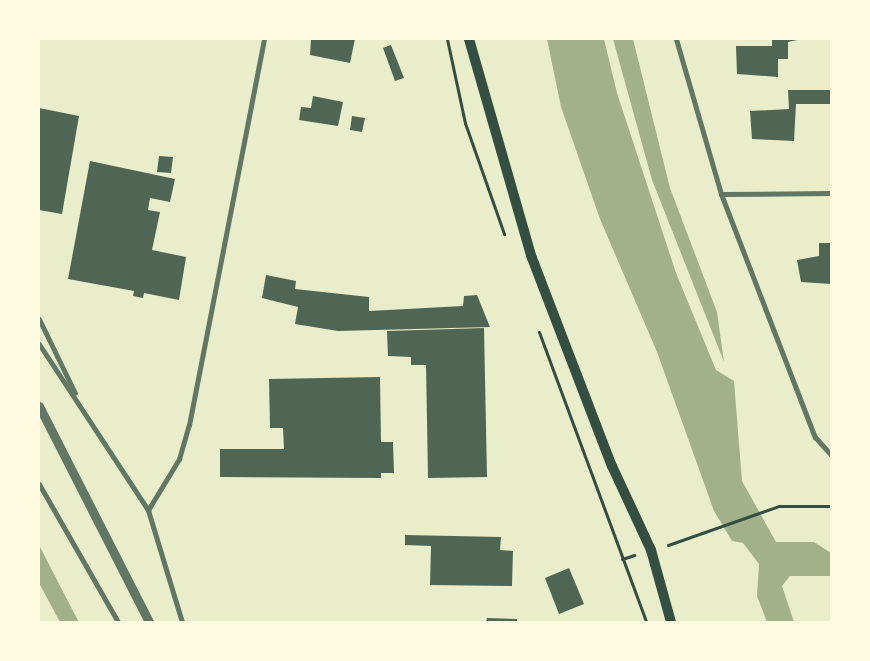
<!DOCTYPE html>
<style>
body{margin:0}
#map{position:relative;width:870px;height:661px;overflow:hidden;background:#e9edc9;font-family:Overpass,sans-serif}
div>[style]{position:absolute}
[style*='--x']{left:calc(var(--x)*1px);top:calc(var(--y)*1px);width:calc(var(--w)*1px);rotate:calc(var(--a)*1deg)}
.water>*{inset:0;background:#a3b18a}
.building>*{inset:0;background:#4f6655}
.path>*{height:3px;margin:-1.5px;padding:0 1.5px;transform-origin:1.5px;border-radius:1.5px;background:#344e41}
.minor>*{height:5px;margin:-2.5px;padding:0 2.5px;transform-origin:2.5px;border-radius:2.5px;background:#617663}
.tertiary>*{height:9px;margin:-4.5px;padding:0 4.5px;transform-origin:4.5px;border-radius:4.5px;background:#617663}
.secondary>*{height:10px;margin:-5px;padding:0 5px;transform-origin:5px;border-radius:5px;background:#344e41}
span{translate:-50% -50%;white-space:nowrap;text-align:center;line-height:1.15;-webkit-text-stroke:5px #fefae0;paint-order:stroke}
.frame{position:absolute;inset:0;border:40px solid #fefae0;pointer-events:none}
</style>
<div id="map">
<div class="water">
<i style="clip-path:polygon(547px 39px,604px 39px,617px 93px,676px 273px,716px 370px,734px 381px,742px 481px,776px 542px,814px 542px,831px 553px,831px 576px,790px 576px,782px 586px,794px 622px,767px 622px,757px 596px,759px 564px,743px 543px,732px 541px,714px 511px,657px 352px,600px 219px,561px 107px)"></i>
<i style="clip-path:polygon(613px 39px,633px 39px,670px 188px,717px 312px,724px 362px,652px 180px)"></i>
<i style="clip-path:polygon(39px 545px,73px 611px,79px 622px,60px 622px,39px 583px)"></i>
</div>
<div class="building">
<i style="clip-path:polygon(311px 39px,355px 39px,350px 63px,310px 55px)"></i>
<i style="clip-path:polygon(772px 39px,802px 39px,788px 42px,788px 59px,778px 59px,778px 77px,737px 74px,736px 46px,772px 46px)"></i>
<i style="clip-path:polygon(391px 45px,404px 78px,395px 81px,383px 48px)"></i>
<i style="clip-path:polygon(788px 90px,831px 90px,831px 104px,796px 104px,794px 141px,752px 139px,750px 111px,789px 109px)"></i>
<i style="clip-path:polygon(313px 96px,343px 102px,338px 126px,299px 120px,301px 107px,311px 108px)"></i>
<i style="clip-path:polygon(39px 108px,79px 116px,62px 214px,39px 210px)"></i>
<i style="clip-path:polygon(352px 116px,365px 118px,362px 132px,350px 130px)"></i>
<i style="clip-path:polygon(159px 156px,173px 157px,171px 173px,157px 172px)"></i>
<i style="clip-path:polygon(90px 161px,175px 179px,170px 202px,150px 198px,148px 210px,160px 212px,152px 250px,186px 257px,179px 300px,144px 293px,143px 298px,133px 296px,134px 291px,68px 279px)"></i>
<i style="clip-path:polygon(819px 243px,831px 243px,831px 284px,801px 282px,797px 260px,819px 256px)"></i>
<i style="clip-path:polygon(266px 275px,296px 281px,295px 289px,369px 297px,369px 311px,463px 306px,464px 296px,477px 295px,490px 327px,338px 331px,295px 324px,298px 307px,262px 298px)"></i>
<i style="clip-path:polygon(484px 328px,487px 477px,428px 478px,426px 365px,411px 365px,411px 357px,388px 356px,387px 331px)"></i>
<i style="clip-path:polygon(380px 377px,381px 442px,393px 442px,394px 473px,381px 473px,381px 478px,220px 477px,220px 449px,284px 449px,283px 428px,270px 428px,269px 379px)"></i>
<i style="clip-path:polygon(405px 535px,501px 537px,500px 550px,513px 551px,512px 586px,430px 585px,431px 546px,405px 545px)"></i>
<i style="clip-path:polygon(569px 568px,584px 604px,559px 614px,545px 578px)"></i>
<i style="clip-path:polygon(487px 618px,517px 619px,517px 622px,486px 622px)"></i>
</div>
<div class="path">
<i style="--x:447;--y:39;--w:86;--a:77.9"></i>
<i style="--x:465;--y:123;--w:118;--a:70.6"></i>
<i style="--x:539;--y:332;--w:309;--a:69.7"></i>
<i style="--x:668;--y:545;--w:118;--a:-19.4"></i>
<i style="--x:779;--y:506;--w:52;--a:0"></i>
<i style="--x:622;--y:559;--w:13;--a:-18"></i>
</div>
<div class="minor">
<i style="--x:676;--y:39;--w:161;--a:73.8"></i>
<i style="--x:721;--y:194;--w:261;--a:68.9"></i>
<i style="--x:815;--y:437;--w:24;--a:48"></i>
<i style="--x:721;--y:194;--w:110;--a:-0.5"></i>
<i style="--x:39;--y:319;--w:82;--a:64.1"></i>
<i style="--x:39;--y:344;--w:199;--a:56.7"></i>
<i style="--x:39;--y:484;--w:159;--a:60.2"></i>
<i style="--x:182;--y:622;--w:117;--a:-106.9"></i>
<i style="--x:148;--y:510;--w:60;--a:-58.7"></i>
<i style="--x:179;--y:459;--w:35;--a:-74"></i>
<i style="--x:189;--y:425;--w:393;--a:-79"></i>
</div>
<div class="tertiary">
<i style="--x:39;--y:406;--w:242;--a:63"></i>
</div>
<div class="secondary">
<i style="--x:469;--y:39;--w:228;--a:74"></i>
<i style="--x:532;--y:258;--w:223;--a:69"></i>
<i style="--x:612;--y:466;--w:93;--a:65.1"></i>
<i style="--x:651;--y:550;--w:75;--a:74.5"></i>
</div>
<div class="frame"></div>
</div>
